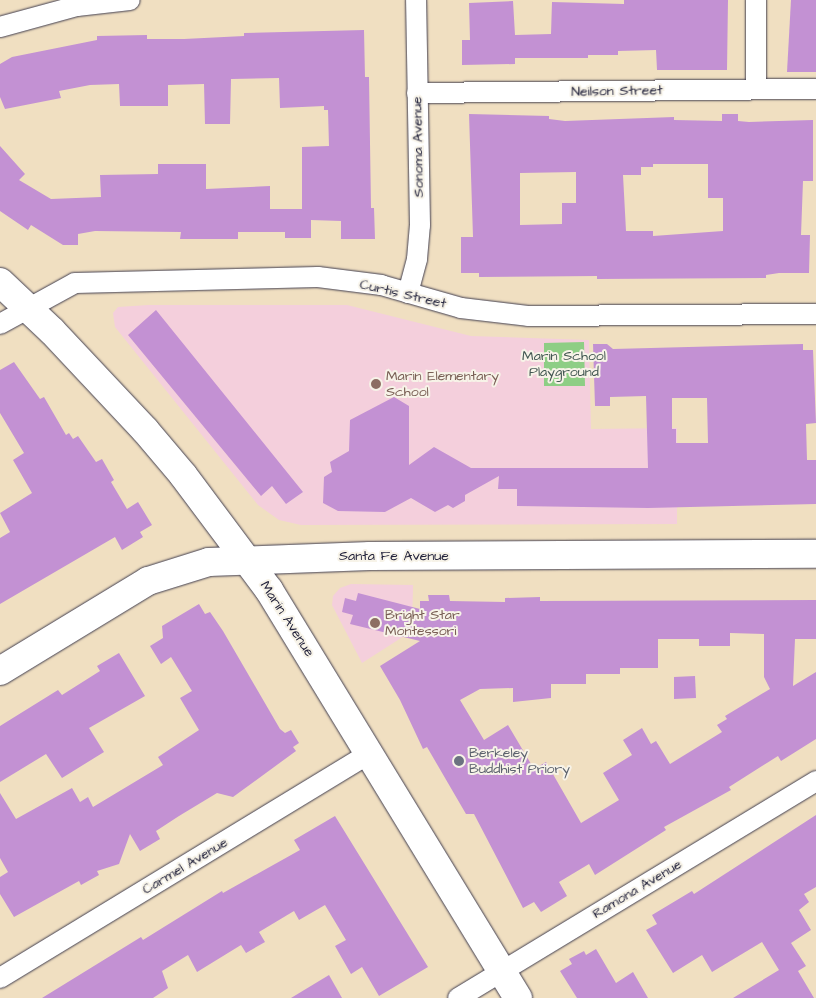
<!DOCTYPE html>
<style>
body{margin:0}
#map{position:relative;width:816px;height:998px;overflow:hidden;background:#f0dfc1;font-family:"Architects Daughter",sans-serif}
div>[style]{position:absolute}
[style*='--x']{left:calc(var(--x)*1px);top:calc(var(--y)*1px);width:calc(var(--w)*1px);rotate:calc(var(--a)*1deg)}
.built>*{inset:0;background:#f4cfdc}
.green>*{inset:0;background:#8ece85}
.building>*{inset:0;background:#c391d3}
.roads{filter:drop-shadow(0 0 1px #413e4f) drop-shadow(0 0 1px #413e4f)}
.street>*{height:20px;margin:-10px;padding:0 10px;transform-origin:10px;border-radius:10px;background:#fff}
.secondary>*{height:28px;margin:-14px;padding:0 14px;transform-origin:14px;border-radius:14px;background:#fff}
.dots>*{width:14px;height:14px;translate:-50% -50%;box-sizing:border-box;border:2px solid #f7f3e8;border-radius:50%}
span{translate:-50% -50%;white-space:nowrap;text-align:center;line-height:1.15;-webkit-text-stroke:4px #f7f3e8;paint-order:stroke}
.street-label{font-size:14px;color:#22223b}
.park-label{font-size:14px;color:#425651}
.education-label{font-size:14px;color:#785e54}
.left{translate:0 -50%;text-align:left}
.worship-label{font-size:14px;color:#5b616d}
</style>
<div id="map">
<div class="built">
<i style="clip-path:polygon(148px 305px,347px 305px,471px 336px,589px 340px,591px 429px,677px 428px,677px 524px,301px 525px,279px 520px,258px 505px,115px 327px,113px 313px,118px 307px)"></i>
<i style="clip-path:polygon(351px 584px,413px 585px,412px 631px,362px 663px,332px 605px,333px 596px,340px 588px)"></i>
</div>
<div class="green">
<i style="clip-path:polygon(584px 342px,585px 386px,544px 386px,544px 343px)"></i>
</div>
<div class="building">
<i style="clip-path:polygon(624px 0,728px 0,727px 70px,657px 70px,656px 50px,618px 51px,618px 55px,588px 55px,588px 58px,515px 58px,515px 64px,462px 65px,462px 40px,470px 40px,469px 3px,513px 1px,515px 35px,551px 34px,552px 2px,624px 4px)"></i>
<i style="clip-path:polygon(791px 0,816px 0,816px 72px,787px 72px)"></i>
<i style="clip-path:polygon(364px 30px,365px 77px,369px 77px,371px 208px,374px 208px,375px 239px,341px 239px,341px 221px,311px 220px,311px 238px,285px 238px,285px 232px,238px 232px,238px 239px,180px 239px,181px 232px,95px 231px,78px 234px,78px 245px,63px 245px,31px 225px,28px 230px,0 211px,0 146px,25px 174px,19px 180px,51px 199px,101px 197px,100px 175px,158px 174px,158px 164px,206px 164px,206px 189px,270px 186px,270px 209px,302px 209px,302px 147px,329px 146px,328px 110px,324px 110px,324px 106px,280px 108px,279px 78px,231px 79px,230px 124px,205px 124px,204px 84px,168px 85px,168px 106px,120px 106px,119px 84px,90px 85px,59px 91px,61px 98px,5px 109px,0 97px,0 64px,12px 57px,97px 40px,97px 36px,147px 35px,147px 39px,184px 39px,244px 36px,244px 33px)"></i>
<i style="clip-path:polygon(evenodd,469px 114px,549px 116px,549px 119px,565px 121px,674px 117px,674px 120px,722px 121px,722px 114px,738px 114px,738px 121px,749px 122px,813px 120px,813px 181px,803px 181px,801px 235px,810px 235px,809px 273px,779px 273px,766px 275px,766px 278px,597px 279px,597px 276px,479px 277px,479px 273px,461px 273px,461px 237px,473px 237px,469px 114px,653px 164px,708px 164px,708px 198px,723px 198px,723px 231px,653px 236px,653px 231px,626px 231px,623px 175px,641px 175px,641px 167px,653px 167px,653px 164px,469px 114px,576px 172px,576px 203px,562px 203px,562px 224px,520px 225px,520px 173px,576px 172px)"></i>
<i style="clip-path:polygon(156px 310px,303px 492px,286px 504px,272px 486px,261px 496px,128px 335px)"></i>
<i style="clip-path:polygon(evenodd,593px 344px,607px 344px,613px 349px,803px 344px,803px 350px,813px 350px,816px 423px,806px 424px,807px 460px,816px 460px,816px 504px,648px 508px,517px 506px,517px 489px,498px 489px,499px 476px,465px 495px,465px 501px,453px 508px,448px 505px,435px 512px,411px 498px,385px 512px,338px 511px,323px 503px,324px 477px,332px 472px,330px 462px,349px 451px,350px 420px,394px 397px,409px 406px,409px 465px,434px 447px,471px 468px,648px 468px,646px 396px,610px 397px,610px 406px,595px 406px,593px 344px,672px 398px,707px 398px,708px 443px,676px 443px,676px 429px,672px 429px,672px 398px)"></i>
<i style="clip-path:polygon(14px 362px,40px 399px,44px 397px,66px 435px,69px 433px,73px 439px,78px 436px,96px 462px,102px 459px,114px 480px,111px 482px,127px 509px,138px 502px,152px 525px,140px 532px,143px 537px,122px 550px,115px 537px,0 604px,0 538px,10px 532px,0 513px,32px 493px,13px 460px,24px 453px,0 413px,0 370px)"></i>
<i style="clip-path:polygon(evenodd,358px 593px,420px 609px,420px 601px,429px 601px,428px 595px,449px 595px,450px 601px,505px 602px,505px 598px,540px 597px,540px 601px,816px 600px,816px 639px,795px 639px,793px 686px,816px 672px,816px 739px,781px 761px,778px 756px,729px 787px,731px 790px,664px 827px,666px 830px,595px 875px,589px 864px,559px 882px,567px 896px,541px 912px,534px 902px,523px 908px,474px 814px,466px 814px,427px 747px,423px 749px,400px 700px,380px 666px,420px 641px,350px 624px,353px 615px,342px 612px,345px 598px,356px 601px,358px 593px,730px 633px,764px 634px,764px 677px,770px 689px,725px 716px,727px 719px,717px 725px,722px 732px,670px 764px,656px 741px,651px 744px,642px 728px,623px 740px,632px 755px,603px 773px,619px 800px,581px 823px,546px 762px,534px 769px,508px 725px,484px 740px,460px 700px,480px 689px,513px 688px,513px 702px,551px 698px,551px 684px,586px 684px,586px 674px,620px 674px,620px 668px,658px 668px,658px 639px,699px 639px,699px 646px,730px 646px,730px 633px)"></i>
<i style="clip-path:polygon(199px 604px,205px 614px,210px 612px,223px 631px,280px 729px,285px 733px,291px 730px,299px 743px,293px 747px,296px 751px,233px 797px,217px 793px,179px 816px,156px 831px,160px 839px,140px 851px,130px 834px,119px 864px,97px 871px,99px 875px,81px 885px,79px 881px,14px 917px,0 894px,0 877px,8px 872px,0 858px,0 793px,16px 819px,72px 788px,80px 802px,88px 797px,93px 807px,163px 765px,158px 757px,199px 730px,180px 698px,192px 691px,171px 657px,161px 664px,150px 646px,163px 638px,162px 626px)"></i>
<i style="clip-path:polygon(119px 653px,145px 696px,89px 728px,104px 752px,62px 778px,46px 754px,0 782px,0 726px,58px 690px,62px 695px,100px 671px,97px 666px)"></i>
<i style="clip-path:polygon(695px 676px,696px 698px,674px 699px,674px 677px)"></i>
<i style="clip-path:polygon(816px 815px,816px 887px,804px 894px,809px 902px,799px 910px,811px 930px,791px 943px,806px 966px,798px 971px,814px 998px,733px 998px,779px 970px,762px 942px,712px 972px,702px 955px,673px 973px,646px 930px,657px 924px,652px 915px,692px 891px,694px 894px)"></i>
<i style="clip-path:polygon(335px 816px,428px 967px,379px 996px,362px 967px,351px 974px,335px 946px,346px 940px,325px 905px,299px 920px,294px 911px,259px 932px,265px 942px,246px 953px,241px 945px,197px 972px,188px 955px,162px 971px,168px 988px,153px 998px,42px 998px,141px 937px,143px 940px,222px 891px,223px 893px,300px 850px,294px 840px)"></i>
<i style="clip-path:polygon(596px 949px,616px 983px,633px 972px,648px 998px,577px 998px,560px 971px,572px 964px,569px 959px,584px 951px,586px 955px)"></i>
<i style="clip-path:polygon(329px 975px,342px 998px,291px 998px)"></i>
</div>
<div class="roads">
<div class="street">
<i style="--x:756;--y:0;--w:89;--a:90"></i>
<i style="--x:0;--y:27;--w:80;--a:-15.3"></i>
<i style="--x:77;--y:6;--w:53;--a:-6.5"></i>
<i style="--x:417;--y:93;--w:399;--a:-0.6"></i>
<i style="--x:408;--y:293;--w:35;--a:-75"></i>
<i style="--x:417;--y:259;--w:34;--a:-85"></i>
<i style="--x:420;--y:225;--w:225;--a:-91"></i>
<i style="--x:0;--y:324;--w:85;--a:-28.7"></i>
<i style="--x:75;--y:283;--w:243;--a:-1.4"></i>
<i style="--x:318;--y:277;--w:64;--a:7.2"></i>
<i style="--x:381;--y:285;--w:83;--a:16"></i>
<i style="--x:461;--y:308;--w:67;--a:6.8"></i>
<i style="--x:528;--y:316;--w:288;--a:-0.4"></i>
<i style="--x:0;--y:978;--w:432;--a:-31.3"></i>
<i style="--x:458;--y:998;--w:419;--a:-31.2"></i>
</div>
<div class="secondary">
<i style="--x:0;--y:282;--w:71;--a:43.3"></i>
<i style="--x:52;--y:331;--w:136;--a:46.8"></i>
<i style="--x:145;--y:430;--w:59;--a:49.8"></i>
<i style="--x:183;--y:475;--w:144;--a:53.2"></i>
<i style="--x:269;--y:590;--w:478;--a:58.6"></i>
<i style="--x:0;--y:671;--w:173;--a:-31.3"></i>
<i style="--x:148;--y:581;--w:64;--a:-17.3"></i>
<i style="--x:209;--y:562;--w:161;--a:-2.1"></i>
<i style="--x:370;--y:556;--w:446;--a:-0.3"></i>
</div>
</div>
<div class="dots">
<i style="left:376px;top:384px;background:#8d6e63"></i>
<i style="left:375px;top:623px;background:#8d6e63"></i>
<i style="left:459px;top:761px;background:#6b7280"></i>
</div>
<div class="street-label">
<span style="left:617px;top:91px;rotate:-1deg">Neilson Street</span>
<span style="left:418px;top:147px;rotate:-91deg">Sonoma Avenue</span>
<span style="left:403px;top:294px;rotate:13deg">Curtis Street</span>
<span style="left:394px;top:556px">Santa Fe Avenue</span>
<span style="left:287px;top:619px;rotate:57deg">Marin Avenue</span>
<span style="left:185px;top:866px;rotate:-31deg">Carmel Avenue</span>
<span style="left:637px;top:889px;rotate:-31deg">Ramona Avenue</span>
</div>
<div class="park-label">
<span style="left:564px;top:364px">Marin School<br>Playground</span>
</div>
<div class="education-label">
<span class="left" style="left:386px;top:384px">Marin Elementary<br>School</span>
<span class="left" style="left:385px;top:623px">Bright Star<br>Montessori</span>
</div>
<div class="worship-label">
<span class="left" style="left:469px;top:761px">Berkeley<br>Buddhist Priory</span>
</div>
</div>
